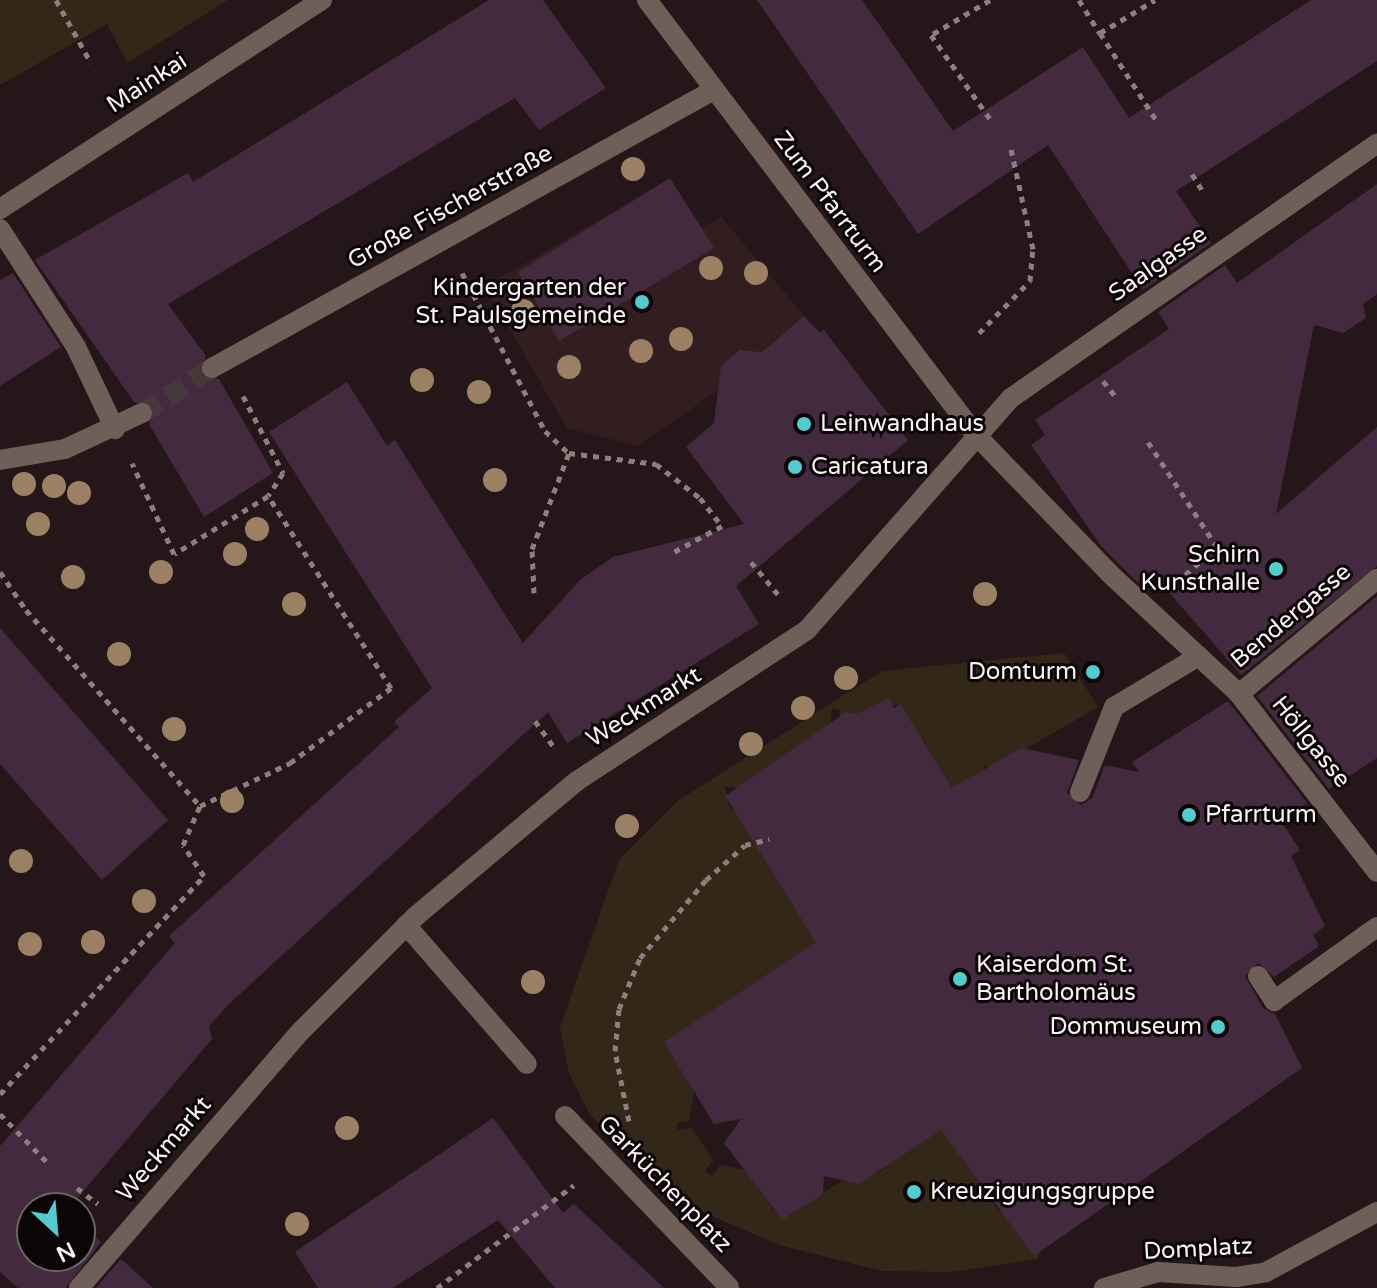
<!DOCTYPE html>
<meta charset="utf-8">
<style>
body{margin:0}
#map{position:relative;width:1377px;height:1288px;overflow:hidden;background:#251719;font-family:"Varela Round",sans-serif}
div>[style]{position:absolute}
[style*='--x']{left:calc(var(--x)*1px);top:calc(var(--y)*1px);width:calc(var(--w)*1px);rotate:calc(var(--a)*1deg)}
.built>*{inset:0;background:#321e21}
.green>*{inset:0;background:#332818}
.building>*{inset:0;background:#442a3f}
.minor-tunnel>*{height:20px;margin-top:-10px;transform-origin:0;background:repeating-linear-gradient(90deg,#45383a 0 20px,transparent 0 30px)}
.path>*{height:5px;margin-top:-2.5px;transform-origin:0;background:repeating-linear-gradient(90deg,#8b7f80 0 6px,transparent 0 12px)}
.pedestrian>*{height:20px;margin:-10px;padding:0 10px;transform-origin:10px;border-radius:10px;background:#6f5f58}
.minor>*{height:20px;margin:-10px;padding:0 10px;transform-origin:10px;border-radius:10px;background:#6f5f58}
.tertiary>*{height:20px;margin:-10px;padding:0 10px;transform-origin:10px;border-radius:10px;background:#6f5f58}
.trees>*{width:24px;height:24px;margin:-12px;border-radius:50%;background:#9b8063}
.dots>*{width:22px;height:22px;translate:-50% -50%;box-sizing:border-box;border:4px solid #0a0506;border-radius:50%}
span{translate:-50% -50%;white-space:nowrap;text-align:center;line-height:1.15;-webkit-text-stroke:6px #0a0506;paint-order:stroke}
.street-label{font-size:24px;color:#fcf2f3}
.poi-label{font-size:24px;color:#fcf2f3}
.right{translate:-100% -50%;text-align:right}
.left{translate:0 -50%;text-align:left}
.north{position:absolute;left:16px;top:1192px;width:80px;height:80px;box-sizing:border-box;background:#0a0506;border:2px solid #6b6465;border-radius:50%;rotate:154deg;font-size:22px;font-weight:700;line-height:32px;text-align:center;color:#fcf2f3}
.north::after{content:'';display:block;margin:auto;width:28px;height:36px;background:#52cdcf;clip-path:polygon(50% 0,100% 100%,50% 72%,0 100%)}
</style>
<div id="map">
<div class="built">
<i style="clip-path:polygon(670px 178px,701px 228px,721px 217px,804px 316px,762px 352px,738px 350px,721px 366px,718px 390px,638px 446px,567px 428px,485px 287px)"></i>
</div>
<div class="green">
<i style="clip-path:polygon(0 0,228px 0,127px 63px,107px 24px,0 85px)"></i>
<i style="clip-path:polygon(1064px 653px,1098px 707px,989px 770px,984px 765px,984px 773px,951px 795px,919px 748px,926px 744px,922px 738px,915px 741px,900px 704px,839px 721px,840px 710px,832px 708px,830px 723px,737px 788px,725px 786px,729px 807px,745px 820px,773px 873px,830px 933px,670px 1038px,669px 1049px,696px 1079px,689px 1121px,677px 1123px,678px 1130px,692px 1128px,713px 1160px,705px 1171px,712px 1176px,720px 1165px,756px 1172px,759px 1190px,775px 1212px,789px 1216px,849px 1176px,880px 1172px,949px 1110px,962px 1159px,969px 1168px,982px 1158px,1005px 1193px,992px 1202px,999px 1211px,1012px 1202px,1041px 1245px,1038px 1259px,950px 1272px,882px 1271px,779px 1245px,687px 1205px,590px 1115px,569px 1073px,560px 1027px,619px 860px,679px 800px,882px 671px)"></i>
</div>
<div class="building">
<i style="clip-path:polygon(489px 0,543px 0,606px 88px,539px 130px,515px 98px,168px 304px,206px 356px,201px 375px,219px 379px,273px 473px,204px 517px,149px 424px,153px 407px,134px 402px,35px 260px,188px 173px,193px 182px)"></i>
<i style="clip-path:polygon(757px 0,862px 0,953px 131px,1083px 47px,1129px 118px,1311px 0,1377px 0,1377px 61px,1176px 191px,1211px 243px,1143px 290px,1048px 145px,918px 234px)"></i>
<i style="clip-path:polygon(670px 178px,714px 248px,559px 341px,518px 272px)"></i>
<i style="clip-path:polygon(1377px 184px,1377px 294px,1363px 304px,1366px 318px,1343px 333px,1314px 325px,1276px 514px,1377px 427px,1377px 566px,1241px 675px,1153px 574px,1137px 582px,1101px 546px,1031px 445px,1045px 435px,1035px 420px,1169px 329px,1158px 312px,1225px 265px,1237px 283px)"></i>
<i style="clip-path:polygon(13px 273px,61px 347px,0 386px,0 280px)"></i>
<i style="clip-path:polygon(804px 316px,820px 333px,824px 330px,908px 440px,736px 586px,759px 624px,567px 743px,548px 712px,229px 1004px,209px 1026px,212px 1039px,69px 1208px,32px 1208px,32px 1256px,80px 1256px,80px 1223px,101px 1242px,66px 1288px,18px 1288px,0 1272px,0 1146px,175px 943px,169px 936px,399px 727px,394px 722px,432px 688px,269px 432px,347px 382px,387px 446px,395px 440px,523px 643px,580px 580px,613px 557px,744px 524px,686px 447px,714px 423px,721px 366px,739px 350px,762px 352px)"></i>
<i style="clip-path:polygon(1377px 596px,1377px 758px,1329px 789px,1257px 696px)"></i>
<i style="clip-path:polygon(0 628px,168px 820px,102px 880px,0 764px)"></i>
<i style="clip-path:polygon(889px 698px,894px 708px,900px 704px,952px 788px,1021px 748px,1079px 760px,1067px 793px,1081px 805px,1092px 798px,1105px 765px,1139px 772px,1132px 762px,1228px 701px,1307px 803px,1280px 820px,1300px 850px,1291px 856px,1325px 926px,1313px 935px,1319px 946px,1274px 977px,1258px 963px,1245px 976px,1263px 1008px,1275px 1014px,1302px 1068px,1034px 1256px,941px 1130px,859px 1184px,824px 1176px,823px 1194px,782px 1220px,724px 1143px,741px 1119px,714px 1124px,664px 1042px,816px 942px,725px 796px,846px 712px,856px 714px)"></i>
<i style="clip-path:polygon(493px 1118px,563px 1213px,574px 1204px,664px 1288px,555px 1288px,498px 1220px,393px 1288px,318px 1288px,295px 1252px)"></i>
<i style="clip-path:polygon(121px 1259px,153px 1288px,96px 1288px)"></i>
</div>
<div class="minor-tunnel">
<i style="--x:142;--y:413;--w:83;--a:-32.7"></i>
</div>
<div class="path">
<i style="--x:56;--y:0;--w:72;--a:60.9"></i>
<i style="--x:990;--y:0;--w:69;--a:149.3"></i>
<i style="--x:931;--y:35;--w:103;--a:54.9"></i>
<i style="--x:1079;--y:0;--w:39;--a:58"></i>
<i style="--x:1100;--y:33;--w:64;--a:-31"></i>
<i style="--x:1100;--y:33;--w:107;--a:57.2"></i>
<i style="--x:1192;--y:174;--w:19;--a:58"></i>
<i style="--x:462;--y:273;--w:178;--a:62.3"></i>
<i style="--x:545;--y:431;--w:33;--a:43"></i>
<i style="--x:569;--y:453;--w:88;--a:7.2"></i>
<i style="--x:656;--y:464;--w:56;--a:37.7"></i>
<i style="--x:700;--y:498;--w:36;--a:52"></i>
<i style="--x:722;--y:526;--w:59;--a:151.7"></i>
<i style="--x:979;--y:333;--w:73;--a:-45.6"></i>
<i style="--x:1030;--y:281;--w:32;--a:-85"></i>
<i style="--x:1033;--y:249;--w:102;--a:-102.4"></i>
<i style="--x:1103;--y:381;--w:19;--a:51"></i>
<i style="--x:243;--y:396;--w:87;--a:62.5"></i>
<i style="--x:283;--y:473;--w:27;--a:123"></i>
<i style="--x:1148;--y:442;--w:126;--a:56.7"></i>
<i style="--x:1217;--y:547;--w:52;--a:138.9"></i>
<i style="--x:751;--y:562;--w:47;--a:50.2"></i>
<i style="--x:0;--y:572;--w:46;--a:55.6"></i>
<i style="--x:26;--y:610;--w:262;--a:48.4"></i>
<i style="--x:534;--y:593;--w:44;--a:-92.6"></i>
<i style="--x:532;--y:549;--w:103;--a:-68.9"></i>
<i style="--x:535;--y:721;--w:34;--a:54"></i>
<i style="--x:0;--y:1094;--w:299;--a:-46.9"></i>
<i style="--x:204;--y:876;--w:37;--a:-124"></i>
<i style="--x:183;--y:845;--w:43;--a:-66.4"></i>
<i style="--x:200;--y:806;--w:100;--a:-25.5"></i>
<i style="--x:290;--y:763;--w:126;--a:-36.6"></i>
<i style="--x:391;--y:688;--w:228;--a:-122.6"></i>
<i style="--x:268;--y:496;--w:110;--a:148.3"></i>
<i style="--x:174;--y:554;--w:100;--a:-114.8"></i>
<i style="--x:0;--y:1114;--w:66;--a:45.6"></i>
<i style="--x:629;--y:1121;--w:71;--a:-101.3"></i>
<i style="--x:615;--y:1051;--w:42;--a:-84.6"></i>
<i style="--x:619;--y:1009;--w:55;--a:-67.6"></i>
<i style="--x:640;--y:958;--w:102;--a:-49.8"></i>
<i style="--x:706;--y:880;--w:52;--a:-41.9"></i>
<i style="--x:745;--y:845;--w:25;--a:-14"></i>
<i style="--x:77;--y:1188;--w:26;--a:37"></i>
<i style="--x:437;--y:1288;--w:171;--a:-36.9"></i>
</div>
<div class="pedestrian">
<i style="--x:0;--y:229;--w:140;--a:57.2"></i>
<i style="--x:76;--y:347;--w:91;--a:64.6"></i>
<i style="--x:975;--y:434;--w:193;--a:46"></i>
<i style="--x:1109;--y:573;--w:178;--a:42.9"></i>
<i style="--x:1239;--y:694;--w:225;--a:52.2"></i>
<i style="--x:1239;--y:694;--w:180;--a:-39.8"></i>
<i style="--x:1080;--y:792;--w:92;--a:-68.2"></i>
<i style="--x:1114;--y:707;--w:99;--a:-31"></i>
<i style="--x:406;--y:925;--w:184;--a:49"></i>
<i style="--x:1258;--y:976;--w:30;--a:57"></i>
<i style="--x:1274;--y:1001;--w:127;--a:-35.7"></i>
<i style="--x:565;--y:1116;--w:237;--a:46.2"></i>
</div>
<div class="minor">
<i style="--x:647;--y:0;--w:544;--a:52.92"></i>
<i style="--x:212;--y:368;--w:572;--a:-28.99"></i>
<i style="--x:0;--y:460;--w:66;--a:-9.6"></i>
<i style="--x:65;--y:449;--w:85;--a:-25.1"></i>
<i style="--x:79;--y:1288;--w:341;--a:-49.2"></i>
<i style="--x:302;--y:1030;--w:161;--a:-45"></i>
<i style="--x:416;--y:916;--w:210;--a:-40"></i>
<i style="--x:577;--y:781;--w:275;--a:-33.3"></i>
<i style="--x:807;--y:630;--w:309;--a:-48.7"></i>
<i style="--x:1011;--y:398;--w:446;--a:-34.8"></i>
<i style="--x:1104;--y:1288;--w:56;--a:-16.5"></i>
<i style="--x:1158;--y:1272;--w:78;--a:3.7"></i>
<i style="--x:1236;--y:1277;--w:30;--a:-9"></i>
<i style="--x:1266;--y:1272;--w:126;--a:-28.4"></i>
</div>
<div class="tertiary">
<i style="--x:0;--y:209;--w:384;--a:-33"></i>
</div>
<div class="trees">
<i style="left:633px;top:169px"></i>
<i style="left:711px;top:268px"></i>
<i style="left:756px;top:273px"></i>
<i style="left:523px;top:311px"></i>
<i style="left:681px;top:339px"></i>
<i style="left:641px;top:351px"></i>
<i style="left:569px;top:367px"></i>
<i style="left:422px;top:380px"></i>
<i style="left:479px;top:392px"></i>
<i style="left:495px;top:480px"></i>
<i style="left:24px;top:484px"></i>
<i style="left:54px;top:486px"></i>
<i style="left:79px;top:493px"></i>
<i style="left:38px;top:524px"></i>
<i style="left:257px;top:529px"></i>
<i style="left:235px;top:554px"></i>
<i style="left:161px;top:572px"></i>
<i style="left:73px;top:577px"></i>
<i style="left:985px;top:594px"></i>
<i style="left:294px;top:604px"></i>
<i style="left:119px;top:654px"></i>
<i style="left:846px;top:678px"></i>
<i style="left:803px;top:708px"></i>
<i style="left:174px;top:729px"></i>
<i style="left:751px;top:744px"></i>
<i style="left:232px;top:801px"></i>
<i style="left:627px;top:826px"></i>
<i style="left:21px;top:861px"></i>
<i style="left:144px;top:901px"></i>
<i style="left:93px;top:942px"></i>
<i style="left:30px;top:944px"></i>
<i style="left:533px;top:982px"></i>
<i style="left:347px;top:1128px"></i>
<i style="left:297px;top:1224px"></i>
</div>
<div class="dots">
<i style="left:642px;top:302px;background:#52cdcf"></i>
<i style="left:804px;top:424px;background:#52cdcf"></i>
<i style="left:795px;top:467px;background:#52cdcf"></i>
<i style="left:1276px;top:569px;background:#52cdcf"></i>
<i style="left:1093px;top:672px;background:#52cdcf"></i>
<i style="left:1189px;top:815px;background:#52cdcf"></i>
<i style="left:960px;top:979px;background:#52cdcf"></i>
<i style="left:1218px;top:1027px;background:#52cdcf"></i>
<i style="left:914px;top:1192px;background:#52cdcf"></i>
</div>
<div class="street-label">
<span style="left:147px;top:83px;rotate:-33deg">Mainkai</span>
<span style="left:830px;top:202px;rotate:53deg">Zum Pfarrturm</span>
<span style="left:450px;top:207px;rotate:-29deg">Große Fischerstraße</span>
<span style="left:1158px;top:264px;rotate:-35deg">Saalgasse</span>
<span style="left:1291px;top:616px;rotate:-40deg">Bendergasse</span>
<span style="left:644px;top:707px;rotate:-32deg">Weckmarkt</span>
<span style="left:1311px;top:742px;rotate:51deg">Höllgasse</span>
<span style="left:164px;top:1149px;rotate:-49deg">Weckmarkt</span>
<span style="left:665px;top:1184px;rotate:46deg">Garküchenplatz</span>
<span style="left:1198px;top:1249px;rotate:-3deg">Domplatz</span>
</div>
<div class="poi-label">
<span class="right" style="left:626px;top:302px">Kindergarten der<br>St. Paulsgemeinde</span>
<span class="left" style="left:820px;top:424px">Leinwandhaus</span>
<span class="left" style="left:811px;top:467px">Caricatura</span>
<span class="right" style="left:1260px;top:569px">Schirn<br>Kunsthalle</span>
<span class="right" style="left:1077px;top:672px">Domturm</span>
<span class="left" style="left:1205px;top:815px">Pfarrturm</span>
<span class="left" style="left:976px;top:979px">Kaiserdom St.<br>Bartholomäus</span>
<span class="right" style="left:1202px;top:1027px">Dommuseum</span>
<span class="left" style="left:930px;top:1192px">Kreuzigungsgruppe</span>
</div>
<div class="north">N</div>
</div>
